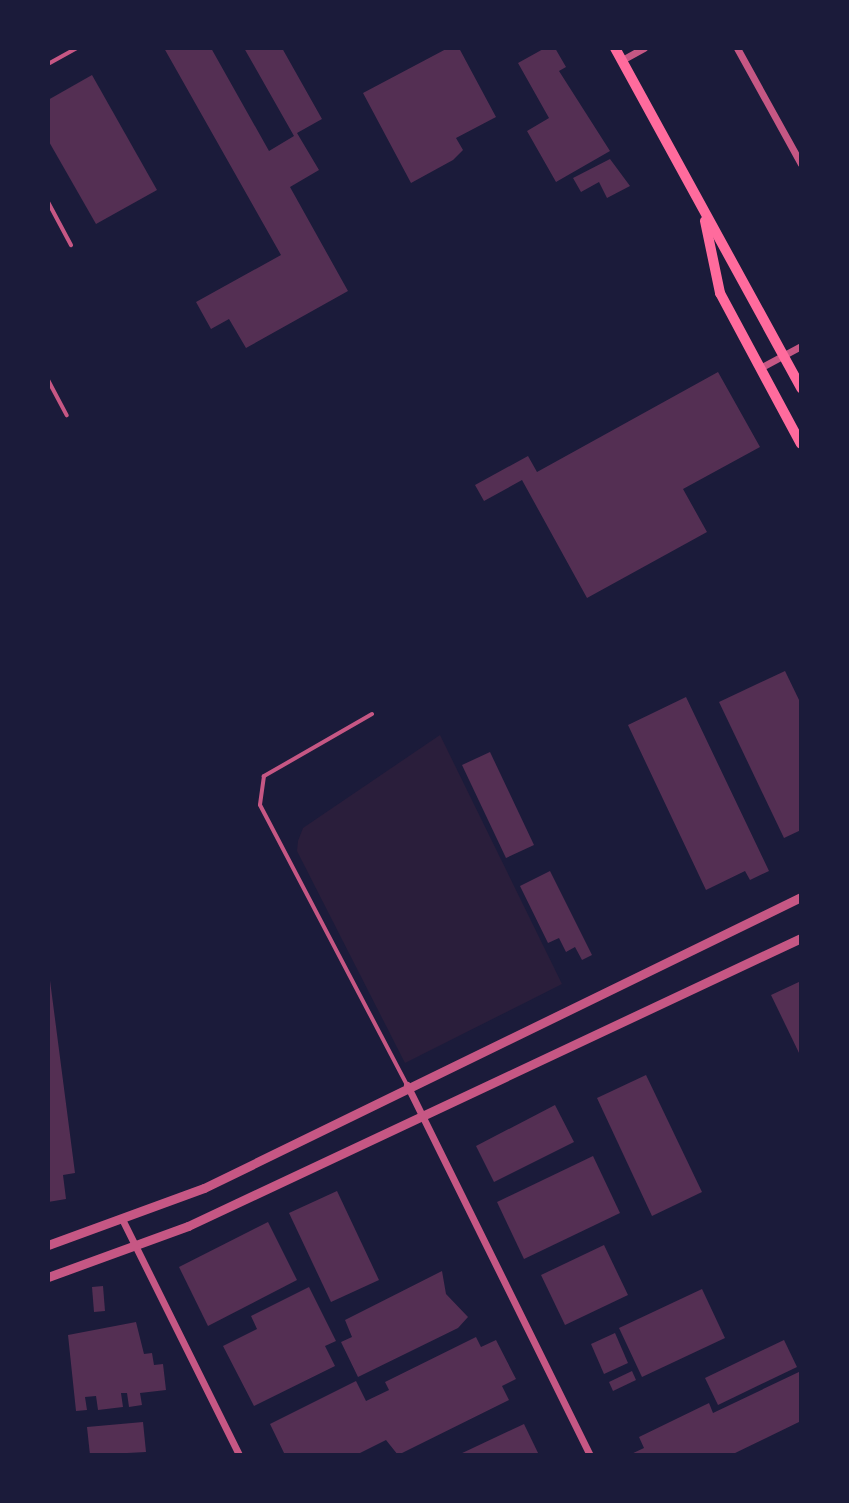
<!DOCTYPE html>
<style>
body{margin:0}
#map{position:relative;width:849px;height:1503px;overflow:hidden;background:#1b1b3a;font-family:Ubuntu,sans-serif}
div>[style]{position:absolute}
[style*='--x']{left:calc(var(--x)*1px);top:calc(var(--y)*1px);width:calc(var(--w)*1px);rotate:calc(var(--a)*1deg)}
.green>*{inset:0;background:#2a1e3b}
.building>*{inset:0;background:#542f53}
.service>*{height:4px;margin:-2px;padding:0 2px;transform-origin:2px;border-radius:2px;background:#c65784}
.minor>*{height:7px;margin:-3.5px;padding:0 3.5px;transform-origin:3.5px;border-radius:3.5px;background:#c65784}
.tertiary>*{height:9px;margin:-4.5px;padding:0 4.5px;transform-origin:4.5px;border-radius:4.5px;background:#c65784}
.secondary>*{height:10px;margin:-5px;padding:0 5px;transform-origin:5px;border-radius:5px;background:#ff6b9d}
span{translate:-50% -50%;white-space:nowrap;text-align:center;line-height:1.15;-webkit-text-stroke:8px #1b1b3a;paint-order:stroke}
.frame{position:absolute;inset:0;border:50px solid #1b1b3a;pointer-events:none}
</style>
<div id="map">
<div class="green">
<i style="clip-path:polygon(440px 735px,562px 984px,405px 1063px,297px 851px,298px 841px,303px 828px)"></i>
</div>
<div class="building">
<i style="clip-path:polygon(164px 48px,211px 48px,269px 151px,294px 136px,244px 48px,282px 48px,322px 119px,297px 133px,319px 170px,290px 187px,348px 291px,246px 348px,229px 319px,211px 329px,196px 302px,281px 255px)"></i>
<i style="clip-path:polygon(448px 48px,459px 48px,496px 117px,456px 138px,463px 150px,453px 160px,411px 183px,363px 93px)"></i>
<i style="clip-path:polygon(545px 48px,555px 48px,566px 67px,559px 71px,610px 151px,556px 182px,527px 131px,549px 118px,518px 63px)"></i>
<i style="clip-path:polygon(92px 75px,157px 190px,96px 224px,48px 140px,48px 100px)"></i>
<i style="clip-path:polygon(610px 159px,630px 186px,607px 198px,599px 182px,581px 192px,573px 178px)"></i>
<i style="clip-path:polygon(718px 372px,760px 447px,683px 489px,707px 532px,587px 598px,522px 480px,484px 501px,475px 485px,528px 456px,537px 472px)"></i>
<i style="clip-path:polygon(785px 671px,801px 704px,801px 830px,784px 838px,719px 702px)"></i>
<i style="clip-path:polygon(686px 697px,769px 871px,750px 880px,745px 871px,706px 890px,628px 725px)"></i>
<i style="clip-path:polygon(490px 752px,534px 845px,506px 858px,462px 765px)"></i>
<i style="clip-path:polygon(550px 871px,592px 955px,582px 960px,575px 947px,566px 952px,559px 938px,548px 943px,520px 886px)"></i>
<i style="clip-path:polygon(48px 965px,75px 1173px,63px 1175px,66px 1199px,48px 1202px)"></i>
<i style="clip-path:polygon(801px 981px,801px 1057px,771px 995px)"></i>
<i style="clip-path:polygon(646px 1075px,702px 1192px,652px 1216px,597px 1098px)"></i>
<i style="clip-path:polygon(555px 1105px,574px 1142px,494px 1182px,476px 1146px)"></i>
<i style="clip-path:polygon(593px 1156px,620px 1213px,524px 1259px,497px 1202px)"></i>
<i style="clip-path:polygon(337px 1191px,379px 1280px,331px 1302px,289px 1213px)"></i>
<i style="clip-path:polygon(268px 1222px,297px 1280px,208px 1326px,179px 1267px)"></i>
<i style="clip-path:polygon(604px 1245px,628px 1295px,565px 1325px,541px 1275px)"></i>
<i style="clip-path:polygon(442px 1271px,446px 1294px,468px 1317px,458px 1328px,358px 1377px,341px 1342px,352px 1337px,345px 1320px)"></i>
<i style="clip-path:polygon(103px 1286px,105px 1311px,94px 1312px,92px 1287px)"></i>
<i style="clip-path:polygon(309px 1287px,336px 1341px,325px 1346px,335px 1366px,254px 1406px,223px 1346px,257px 1329px,251px 1316px)"></i>
<i style="clip-path:polygon(702px 1289px,725px 1338px,642px 1377px,619px 1328px)"></i>
<i style="clip-path:polygon(136px 1322px,144px 1354px,152px 1353px,154px 1365px,163px 1364px,166px 1390px,140px 1393px,142px 1405px,129px 1407px,127px 1393px,121px 1393px,123px 1407px,98px 1410px,96px 1396px,85px 1397px,87px 1410px,76px 1411px,68px 1335px)"></i>
<i style="clip-path:polygon(615px 1333px,628px 1363px,604px 1374px,591px 1344px)"></i>
<i style="clip-path:polygon(476px 1337px,481px 1347px,496px 1340px,516px 1379px,502px 1386px,509px 1400px,398px 1455px,386px 1440px,356px 1455px,285px 1455px,270px 1424px,356px 1381px,366px 1401px,389px 1390px,385px 1382px)"></i>
<i style="clip-path:polygon(784px 1340px,797px 1367px,718px 1405px,705px 1378px)"></i>
<i style="clip-path:polygon(632px 1371px,636px 1380px,613px 1391px,609px 1382px)"></i>
<i style="clip-path:polygon(801px 1371px,801px 1421px,731px 1455px,629px 1455px,644px 1448px,639px 1437px,709px 1403px,713px 1413px)"></i>
<i style="clip-path:polygon(143px 1422px,146px 1452px,90px 1455px,87px 1427px)"></i>
<i style="clip-path:polygon(524px 1424px,539px 1455px,458px 1455px)"></i>
</div>
<div class="service">
<i style="--x:48;--y:64;--w:33;--a:-29"></i>
<i style="--x:48;--y:202;--w:49;--a:61.9"></i>
<i style="--x:48;--y:380;--w:40;--a:62"></i>
<i style="--x:372;--y:714;--w:125;--a:150.1"></i>
<i style="--x:264;--y:776;--w:29;--a:98"></i>
<i style="--x:260;--y:805;--w:316;--a:62.3"></i>
</div>
<div class="minor">
<i style="--x:737;--y:48;--w:132;--a:61.1"></i>
<i style="--x:622;--y:60;--w:25;--a:-29"></i>
<i style="--x:760;--y:368;--w:47;--a:-28.2"></i>
<i style="--x:407;--y:1085;--w:413;--a:63.7"></i>
<i style="--x:123;--y:1221;--w:261;--a:63.6"></i>
</div>
<div class="tertiary">
<i style="--x:48;--y:1245;--w:166;--a:-20.1"></i>
<i style="--x:204;--y:1188;--w:664;--a:-25.99"></i>
<i style="--x:48;--y:1277;--w:149;--a:-20"></i>
<i style="--x:188;--y:1226;--w:677;--a:-25.17"></i>
</div>
<div class="secondary">
<i style="--x:615;--y:48;--w:388;--a:61.3"></i>
<i style="--x:705;--y:221;--w:74;--a:78.2"></i>
<i style="--x:720;--y:293;--w:171;--a:61.8"></i>
</div>
<div class="frame"></div>
</div>
